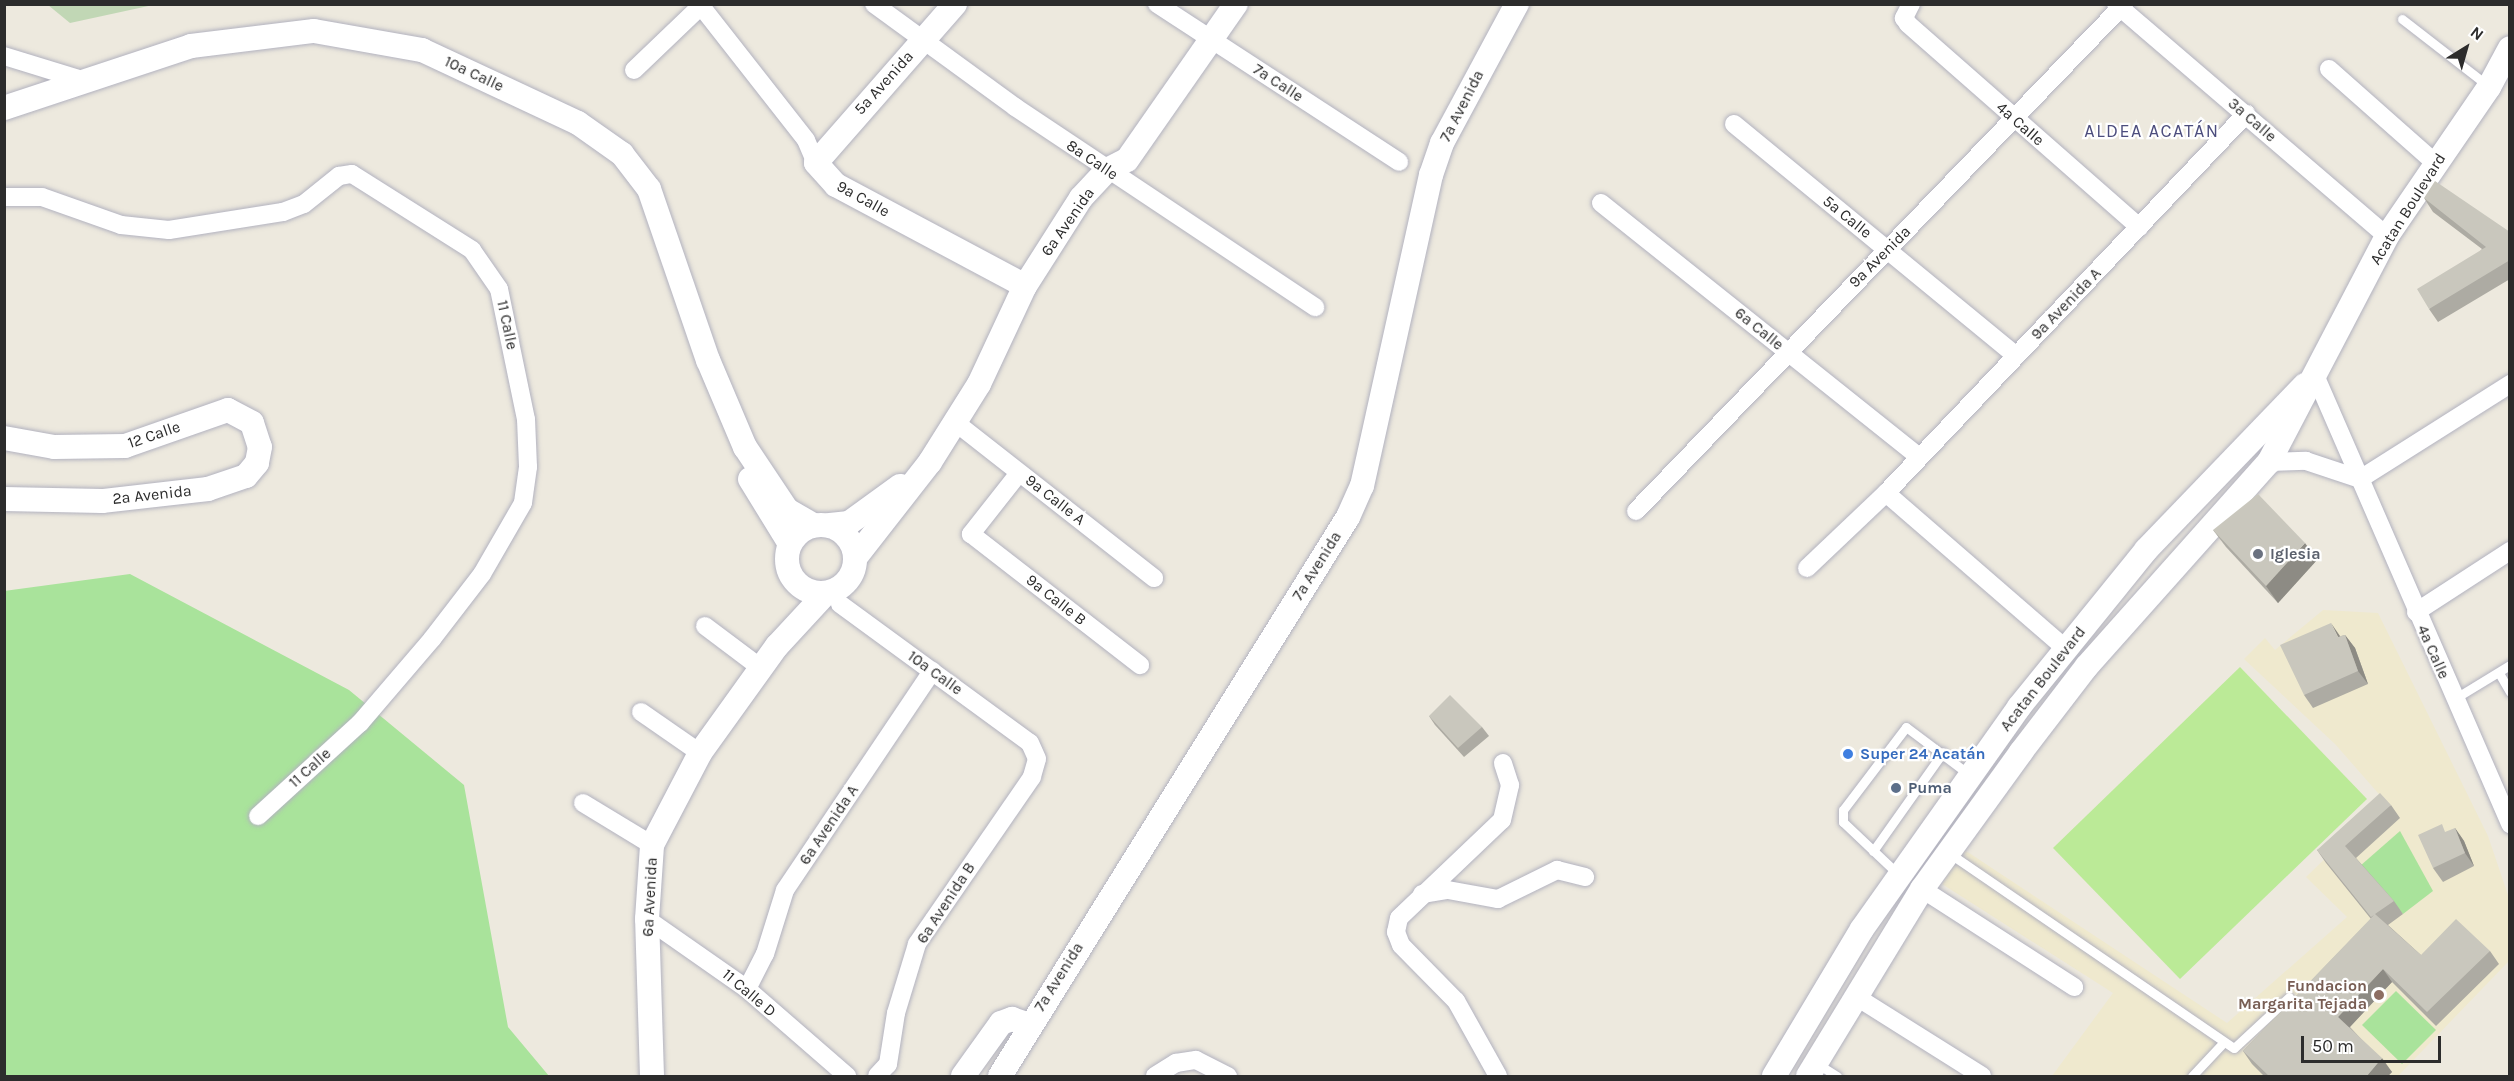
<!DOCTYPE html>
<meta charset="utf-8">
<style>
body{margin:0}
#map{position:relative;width:2514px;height:1081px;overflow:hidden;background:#ede9de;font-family:Karla,sans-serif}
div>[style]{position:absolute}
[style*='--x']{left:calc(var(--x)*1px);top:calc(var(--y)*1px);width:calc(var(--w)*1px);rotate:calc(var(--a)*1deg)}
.education>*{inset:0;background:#efe9ce}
.green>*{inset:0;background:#a9e39b}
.cemetery>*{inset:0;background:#c1d7b5}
.pitch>*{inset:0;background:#bbea97}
.roads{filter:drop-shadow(0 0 2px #b2b2bf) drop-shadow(0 0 2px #b2b2bf)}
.lane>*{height:9px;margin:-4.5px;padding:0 4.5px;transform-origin:4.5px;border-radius:4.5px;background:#fff}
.street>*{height:18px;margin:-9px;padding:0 9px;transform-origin:9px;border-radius:9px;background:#fff}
.secondary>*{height:24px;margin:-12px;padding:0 12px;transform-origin:12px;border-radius:12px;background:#fff}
.secondary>.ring{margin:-12px;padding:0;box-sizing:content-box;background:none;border:24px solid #fff;border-radius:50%}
.wall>*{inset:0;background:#adaba3}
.shaded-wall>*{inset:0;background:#8d8b84}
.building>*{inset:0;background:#c9c7bd}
.dots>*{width:16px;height:16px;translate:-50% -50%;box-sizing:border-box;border:3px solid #fff;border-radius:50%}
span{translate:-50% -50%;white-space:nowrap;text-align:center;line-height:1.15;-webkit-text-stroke:4.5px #fff;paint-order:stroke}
.street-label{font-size:16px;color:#2c2c2c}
.worship-label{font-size:16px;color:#5b616d;font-weight:700}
.left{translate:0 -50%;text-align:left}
.shop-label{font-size:16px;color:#366cbe;font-weight:700}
.service-label{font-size:16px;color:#4e5e75;font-weight:700}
.education-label{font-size:16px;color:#785e54;font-weight:700}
.right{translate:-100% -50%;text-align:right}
.neighbourhood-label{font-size:18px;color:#4c4d7d;letter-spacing:1.5px}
.frame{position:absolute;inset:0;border:6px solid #2c2c2c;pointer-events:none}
.north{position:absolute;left:2436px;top:18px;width:60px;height:60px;-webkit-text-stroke:4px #fff;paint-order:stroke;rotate:37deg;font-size:16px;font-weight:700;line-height:24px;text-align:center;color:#2c2c2c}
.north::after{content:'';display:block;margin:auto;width:21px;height:27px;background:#2c2c2c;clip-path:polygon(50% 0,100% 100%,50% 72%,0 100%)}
.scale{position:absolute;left:2301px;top:1036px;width:140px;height:27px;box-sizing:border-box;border:3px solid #2c2c2c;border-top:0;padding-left:8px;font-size:18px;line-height:21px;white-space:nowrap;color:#2c2c2c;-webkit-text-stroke:4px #fff;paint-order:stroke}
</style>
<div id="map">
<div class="education">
<i style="clip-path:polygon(2323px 610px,2378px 613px,2488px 836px,2509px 898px,2509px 961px,2398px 1076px,2052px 1076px,2113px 993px,1942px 884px,1963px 849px,2227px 1023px,2347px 917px,2306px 877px,2385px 801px,2335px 744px,2244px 659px,2265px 638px,2275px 650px)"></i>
</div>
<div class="green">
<i style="clip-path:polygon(130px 574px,349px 690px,464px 785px,508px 1027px,549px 1076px,5px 1076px,4px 591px)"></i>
<i style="clip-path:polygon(2400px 831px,2433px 891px,2403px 914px,2360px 866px)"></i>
<i style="clip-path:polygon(2396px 991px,2436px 1030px,2402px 1064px,2362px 1025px)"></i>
</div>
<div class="cemetery">
<i style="clip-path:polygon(48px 5px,153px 5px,70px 23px)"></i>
</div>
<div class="pitch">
<i style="clip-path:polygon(2240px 667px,2367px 799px,2180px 979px,2053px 848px)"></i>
</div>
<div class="roads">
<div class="lane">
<i style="--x:2402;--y:19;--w:108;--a:37.8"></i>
<i style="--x:2499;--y:673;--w:22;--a:60"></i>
<i style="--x:2454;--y:699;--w:66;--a:-31.3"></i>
<i style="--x:1873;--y:851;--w:121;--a:-54.7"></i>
<i style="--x:1949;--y:853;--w:345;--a:34.4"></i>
<i style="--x:2234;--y:1048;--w:75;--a:-42.8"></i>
<i style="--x:1899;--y:875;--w:77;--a:-136.6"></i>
<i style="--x:1843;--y:822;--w:12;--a:-90"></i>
<i style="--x:1843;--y:810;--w:104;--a:-52.8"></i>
<i style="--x:1906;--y:727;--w:80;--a:36.9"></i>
<i style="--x:1816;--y:1063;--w:25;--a:32"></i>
<i style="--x:2192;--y:1076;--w:45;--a:-46.8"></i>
</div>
<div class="street">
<i style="--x:874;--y:4;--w:175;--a:36.1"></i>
<i style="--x:1015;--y:107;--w:361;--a:33.7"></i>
<i style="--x:1157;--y:4;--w:289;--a:33.1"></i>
<i style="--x:1911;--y:4;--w:16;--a:117"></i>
<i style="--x:1904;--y:18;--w:7;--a:56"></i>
<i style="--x:1908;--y:24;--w:308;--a:41.3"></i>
<i style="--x:2116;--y:4;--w:357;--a:40.6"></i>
<i style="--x:701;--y:6;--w:170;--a:51.9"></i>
<i style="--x:806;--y:140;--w:25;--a:67"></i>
<i style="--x:4;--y:56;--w:82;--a:17.1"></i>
<i style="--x:2329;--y:69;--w:140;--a:41.5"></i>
<i style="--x:634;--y:70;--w:95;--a:-43.7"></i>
<i style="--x:1734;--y:124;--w:365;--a:39.4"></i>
<i style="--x:4;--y:197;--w:38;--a:0"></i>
<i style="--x:42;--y:197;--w:84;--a:19.5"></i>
<i style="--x:121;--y:225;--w:48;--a:5.9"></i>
<i style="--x:169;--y:230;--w:115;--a:-9"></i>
<i style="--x:283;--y:212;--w:22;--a:-21"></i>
<i style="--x:304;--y:204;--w:45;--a:-38.7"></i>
<i style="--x:339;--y:176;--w:13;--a:-9"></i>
<i style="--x:352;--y:174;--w:142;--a:32.3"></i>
<i style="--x:472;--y:250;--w:47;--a:55.3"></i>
<i style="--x:499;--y:289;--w:133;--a:78.3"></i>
<i style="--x:526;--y:419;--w:48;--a:87.6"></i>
<i style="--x:528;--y:467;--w:36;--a:98"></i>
<i style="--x:523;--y:503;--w:82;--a:120"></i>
<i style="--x:482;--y:574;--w:82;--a:127.6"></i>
<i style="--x:432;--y:639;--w:111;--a:130.6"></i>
<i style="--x:360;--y:723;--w:138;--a:137.6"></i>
<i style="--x:1601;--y:203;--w:404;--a:38.6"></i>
<i style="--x:2315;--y:375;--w:490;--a:66.5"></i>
<i style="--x:955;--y:422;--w:253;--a:38.1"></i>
<i style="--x:2269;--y:462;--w:37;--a:-2"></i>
<i style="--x:2306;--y:461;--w:57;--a:18.4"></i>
<i style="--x:1019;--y:473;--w:78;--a:128.2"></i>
<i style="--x:971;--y:534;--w:214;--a:37.8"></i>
<i style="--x:2360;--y:479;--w:178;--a:-32.3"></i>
<i style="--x:1886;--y:493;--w:238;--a:40.9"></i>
<i style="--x:1636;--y:511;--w:704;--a:-46.09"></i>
<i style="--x:1807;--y:568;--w:109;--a:-43.5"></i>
<i style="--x:1886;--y:493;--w:523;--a:-46.47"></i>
<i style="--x:840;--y:604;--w:235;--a:36.2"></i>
<i style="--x:1030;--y:743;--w:17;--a:66"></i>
<i style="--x:1037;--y:759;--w:19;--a:106"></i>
<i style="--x:1032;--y:777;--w:203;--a:124.6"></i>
<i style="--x:917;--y:944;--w:72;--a:106.9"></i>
<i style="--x:896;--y:1013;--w:52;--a:98.9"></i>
<i style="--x:888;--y:1064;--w:16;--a:133"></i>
<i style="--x:2416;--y:612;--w:112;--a:-33"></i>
<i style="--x:705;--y:626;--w:70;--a:36.9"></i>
<i style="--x:641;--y:712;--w:72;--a:34.8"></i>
<i style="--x:583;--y:803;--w:81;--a:31.3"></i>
<i style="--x:1922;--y:889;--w:181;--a:32.8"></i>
<i style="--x:1422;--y:894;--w:26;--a:-9"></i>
<i style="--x:1448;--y:890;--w:51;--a:10.2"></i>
<i style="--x:1498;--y:899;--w:66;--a:-26.2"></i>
<i style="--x:1557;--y:870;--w:29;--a:14"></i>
<i style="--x:647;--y:919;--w:122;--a:35"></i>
<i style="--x:747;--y:989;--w:133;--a:41"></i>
<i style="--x:747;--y:989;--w:39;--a:-63"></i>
<i style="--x:765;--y:954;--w:67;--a:-72.6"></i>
<i style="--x:785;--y:890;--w:264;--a:-56.1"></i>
<i style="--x:1855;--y:996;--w:150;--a:32.2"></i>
<i style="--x:1155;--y:1076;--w:25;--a:-32"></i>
<i style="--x:1176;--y:1063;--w:20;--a:-9"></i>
<i style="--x:1196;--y:1060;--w:36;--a:27"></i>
<i style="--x:1498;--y:1076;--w:86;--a:-119.2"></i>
<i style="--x:1456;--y:1001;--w:78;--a:-134.5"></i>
<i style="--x:1401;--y:945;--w:14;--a:-111"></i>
<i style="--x:1396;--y:932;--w:14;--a:-78"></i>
<i style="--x:1399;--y:918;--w:142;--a:-43.6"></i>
<i style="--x:1502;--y:820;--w:36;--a:-77"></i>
<i style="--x:1510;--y:785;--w:23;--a:-108"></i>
</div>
<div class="secondary">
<i style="--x:955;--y:4;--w:211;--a:131.2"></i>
<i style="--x:816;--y:163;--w:30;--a:48"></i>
<i style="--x:836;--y:185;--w:214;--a:28.1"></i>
<i style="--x:4;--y:108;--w:197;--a:-18.3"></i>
<i style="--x:191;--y:46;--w:124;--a:-7"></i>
<i style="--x:314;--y:31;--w:110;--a:10"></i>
<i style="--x:422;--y:50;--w:172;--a:25.1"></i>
<i style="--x:578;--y:123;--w:54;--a:35.2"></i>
<i style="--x:622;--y:154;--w:44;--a:52.4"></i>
<i style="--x:649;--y:189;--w:181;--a:71"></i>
<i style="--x:708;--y:360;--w:95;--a:67"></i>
<i style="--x:745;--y:447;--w:76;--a:56.3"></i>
<i style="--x:787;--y:510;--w:30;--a:30"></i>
<i style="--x:4;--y:438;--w:51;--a:10.2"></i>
<i style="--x:54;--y:447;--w:71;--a:-0.8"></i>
<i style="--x:125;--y:446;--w:109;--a:-19.3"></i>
<i style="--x:228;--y:410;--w:27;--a:28"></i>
<i style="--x:252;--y:423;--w:25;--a:72"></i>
<i style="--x:260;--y:447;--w:16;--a:101"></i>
<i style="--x:257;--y:463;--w:17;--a:130"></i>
<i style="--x:246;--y:476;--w:40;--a:161.1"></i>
<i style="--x:208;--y:489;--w:107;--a:173.5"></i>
<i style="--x:102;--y:501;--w:98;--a:-178.8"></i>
<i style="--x:750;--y:479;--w:76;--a:58.4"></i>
<i class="ring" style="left:787px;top:525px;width:44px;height:44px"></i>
<i style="--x:830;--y:525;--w:19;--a:-6"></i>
<i style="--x:849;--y:523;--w:63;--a:-36"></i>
<i style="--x:855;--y:558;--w:122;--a:-52"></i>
<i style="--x:930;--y:462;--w:92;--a:-57.9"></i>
<i style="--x:979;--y:384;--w:108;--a:-64.9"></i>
<i style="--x:1025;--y:286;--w:104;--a:-57.5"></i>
<i style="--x:1081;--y:198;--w:38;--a:-47"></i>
<i style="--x:1107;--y:170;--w:22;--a:-27"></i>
<i style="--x:1127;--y:160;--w:190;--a:-55.1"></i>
<i style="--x:652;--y:1076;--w:157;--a:-91.8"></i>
<i style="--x:647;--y:919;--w:74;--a:-86.1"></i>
<i style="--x:652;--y:845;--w:104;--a:-62.4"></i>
<i style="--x:700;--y:753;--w:132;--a:-54.3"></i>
<i style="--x:777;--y:646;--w:72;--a:-47.2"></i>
<i style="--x:963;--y:1076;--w:65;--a:-54.4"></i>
<i style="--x:1001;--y:1023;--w:12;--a:-20"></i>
<i style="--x:1012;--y:1019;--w:18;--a:19"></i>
<i style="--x:1000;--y:1076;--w:658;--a:-58.1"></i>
<i style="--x:1348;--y:517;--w:34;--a:-66"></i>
<i style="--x:1362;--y:486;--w:319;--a:-77.5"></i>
<i style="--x:1431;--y:175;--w:34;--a:-71"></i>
<i style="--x:1442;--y:143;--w:158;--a:-61.7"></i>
<i style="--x:1774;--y:1076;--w:171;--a:-59.1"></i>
<i style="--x:1862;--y:929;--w:272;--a:-54.7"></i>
<i style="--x:2019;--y:707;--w:202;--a:-51"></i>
<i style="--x:2146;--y:550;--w:229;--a:-46.1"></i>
<i style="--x:1808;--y:1076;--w:219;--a:-58.6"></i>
<i style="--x:1922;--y:889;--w:169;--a:-54.1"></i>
<i style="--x:2021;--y:752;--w:108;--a:-52.5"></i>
<i style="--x:2087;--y:666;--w:273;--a:-48.3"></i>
<i style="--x:2269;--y:462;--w:255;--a:-62.4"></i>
<i style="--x:2387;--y:236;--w:181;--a:-55.6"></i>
<i style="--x:2489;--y:87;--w:44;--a:-61.7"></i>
</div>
</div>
<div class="wall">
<i style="clip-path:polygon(2424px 198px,2510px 232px,2510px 279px,2438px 322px,2429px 309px,2482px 249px,2433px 212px)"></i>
<i style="clip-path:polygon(2213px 530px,2317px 560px,2278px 603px,2226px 547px)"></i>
<i style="clip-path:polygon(2345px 635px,2355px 648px,2368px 684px,2313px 708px,2304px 695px,2341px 636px)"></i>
<i style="clip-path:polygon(1429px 716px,1482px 727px,1489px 736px,1464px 757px,1435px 725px)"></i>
<i style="clip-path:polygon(2391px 805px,2400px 818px,2356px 858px,2394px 901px,2403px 914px,2388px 925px,2421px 955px,2490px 951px,2499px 964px,2436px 1026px,2392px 982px,2350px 1027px,2392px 1072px,2387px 1077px,2265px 1077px,2252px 1064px,2243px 1051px,2371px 919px,2326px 863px,2317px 850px)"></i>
<i style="clip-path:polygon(2455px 828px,2464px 841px,2474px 866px,2443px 882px,2433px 868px)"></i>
</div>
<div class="shaded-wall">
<i style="clip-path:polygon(2305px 543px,2317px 560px,2278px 603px,2266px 586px)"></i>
<i style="clip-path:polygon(2331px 623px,2340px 636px,2347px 650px,2338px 637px)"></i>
<i style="clip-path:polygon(2345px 635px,2355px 648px,2368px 684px,2358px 671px)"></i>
<i style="clip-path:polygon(2455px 828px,2464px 841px,2474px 866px,2465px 853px)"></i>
<i style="clip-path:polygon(2383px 969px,2392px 982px,2347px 1030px,2338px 1017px)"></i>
<i style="clip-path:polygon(2382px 1058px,2392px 1072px,2387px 1077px,2366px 1077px)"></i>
</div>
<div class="building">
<i style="clip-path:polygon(2435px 181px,2510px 232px,2510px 260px,2429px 309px,2417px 289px,2486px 247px,2424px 198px)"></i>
<i style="clip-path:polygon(2258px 494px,2305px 543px,2266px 586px,2213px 530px)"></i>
<i style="clip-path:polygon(2331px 623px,2338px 637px,2345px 635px,2358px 671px,2304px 695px,2280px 645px)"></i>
<i style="clip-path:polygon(1450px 695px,1482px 727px,1458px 748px,1429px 716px)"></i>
<i style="clip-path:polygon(2380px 793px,2391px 805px,2345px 846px,2394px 901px,2375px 914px,2421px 955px,2456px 919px,2490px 951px,2427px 1012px,2383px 969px,2338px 1017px,2382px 1058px,2366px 1077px,2270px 1077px,2243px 1051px,2374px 915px,2371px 917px,2317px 850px)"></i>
<i style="clip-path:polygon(2442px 824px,2445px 832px,2455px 828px,2465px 853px,2433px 868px,2418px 835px)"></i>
</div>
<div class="dots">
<i style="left:2258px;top:554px;background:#6b7280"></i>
<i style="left:1848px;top:754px;background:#3f7fe0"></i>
<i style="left:1896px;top:788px;background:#5c6f8a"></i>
<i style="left:2379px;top:995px;background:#8d6e63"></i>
</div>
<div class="street-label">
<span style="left:474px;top:74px;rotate:25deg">10a Calle</span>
<span style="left:884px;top:83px;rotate:-48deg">5a Avenida</span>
<span style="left:1278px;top:83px;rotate:33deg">7a Calle</span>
<span style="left:1462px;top:106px;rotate:-63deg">7a Avenida</span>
<span style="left:2252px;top:120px;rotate:41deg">3a Calle</span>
<span style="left:2020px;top:124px;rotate:41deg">4a Calle</span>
<span style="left:1092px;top:160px;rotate:34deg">8a Calle</span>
<span style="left:863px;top:199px;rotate:29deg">9a Calle</span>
<span style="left:2408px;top:209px;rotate:-58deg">Acatan Boulevard</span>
<span style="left:1847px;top:217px;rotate:39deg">5a Calle</span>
<span style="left:1068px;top:222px;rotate:-55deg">6a Avenida</span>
<span style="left:1880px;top:257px;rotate:-45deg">9a Avenida</span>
<span style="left:2066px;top:304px;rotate:-46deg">9a Avenida A</span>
<span style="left:507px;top:325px;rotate:78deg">11 Calle</span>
<span style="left:1759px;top:329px;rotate:39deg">6a Calle</span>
<span style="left:154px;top:435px;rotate:-19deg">12 Calle</span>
<span style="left:152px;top:495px;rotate:-6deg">2a Avenida</span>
<span style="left:1055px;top:500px;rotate:38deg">9a Calle A</span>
<span style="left:1317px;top:566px;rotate:-58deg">7a Avenida</span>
<span style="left:1056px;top:600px;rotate:38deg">9a Calle B</span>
<span style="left:2433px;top:652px;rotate:66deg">4a Calle</span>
<span style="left:935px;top:673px;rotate:36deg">10a Calle</span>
<span style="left:2043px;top:679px;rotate:-52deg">Acatan Boulevard</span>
<span style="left:310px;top:768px;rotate:-42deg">11 Calle</span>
<span style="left:829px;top:825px;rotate:-56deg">6a Avenida A</span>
<span style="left:650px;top:897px;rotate:-87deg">6a Avenida</span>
<span style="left:946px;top:903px;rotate:-57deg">6a Avenida B</span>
<span style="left:1059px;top:977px;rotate:-58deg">7a Avenida</span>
<span style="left:749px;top:993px;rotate:40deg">11 Calle D</span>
</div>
<div class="worship-label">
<span class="left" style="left:2270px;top:554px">Iglesia</span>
</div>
<div class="shop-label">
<span class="left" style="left:1860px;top:754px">Super 24 Acatán</span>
</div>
<div class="service-label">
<span class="left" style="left:1908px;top:788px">Puma</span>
</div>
<div class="education-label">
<span class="right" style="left:2367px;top:995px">Fundacion<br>Margarita Tejada</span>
</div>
<div class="neighbourhood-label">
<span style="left:2152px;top:131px">ALDEA ACATÁN</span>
</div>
<div class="frame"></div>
<div class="north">N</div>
<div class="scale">50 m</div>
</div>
